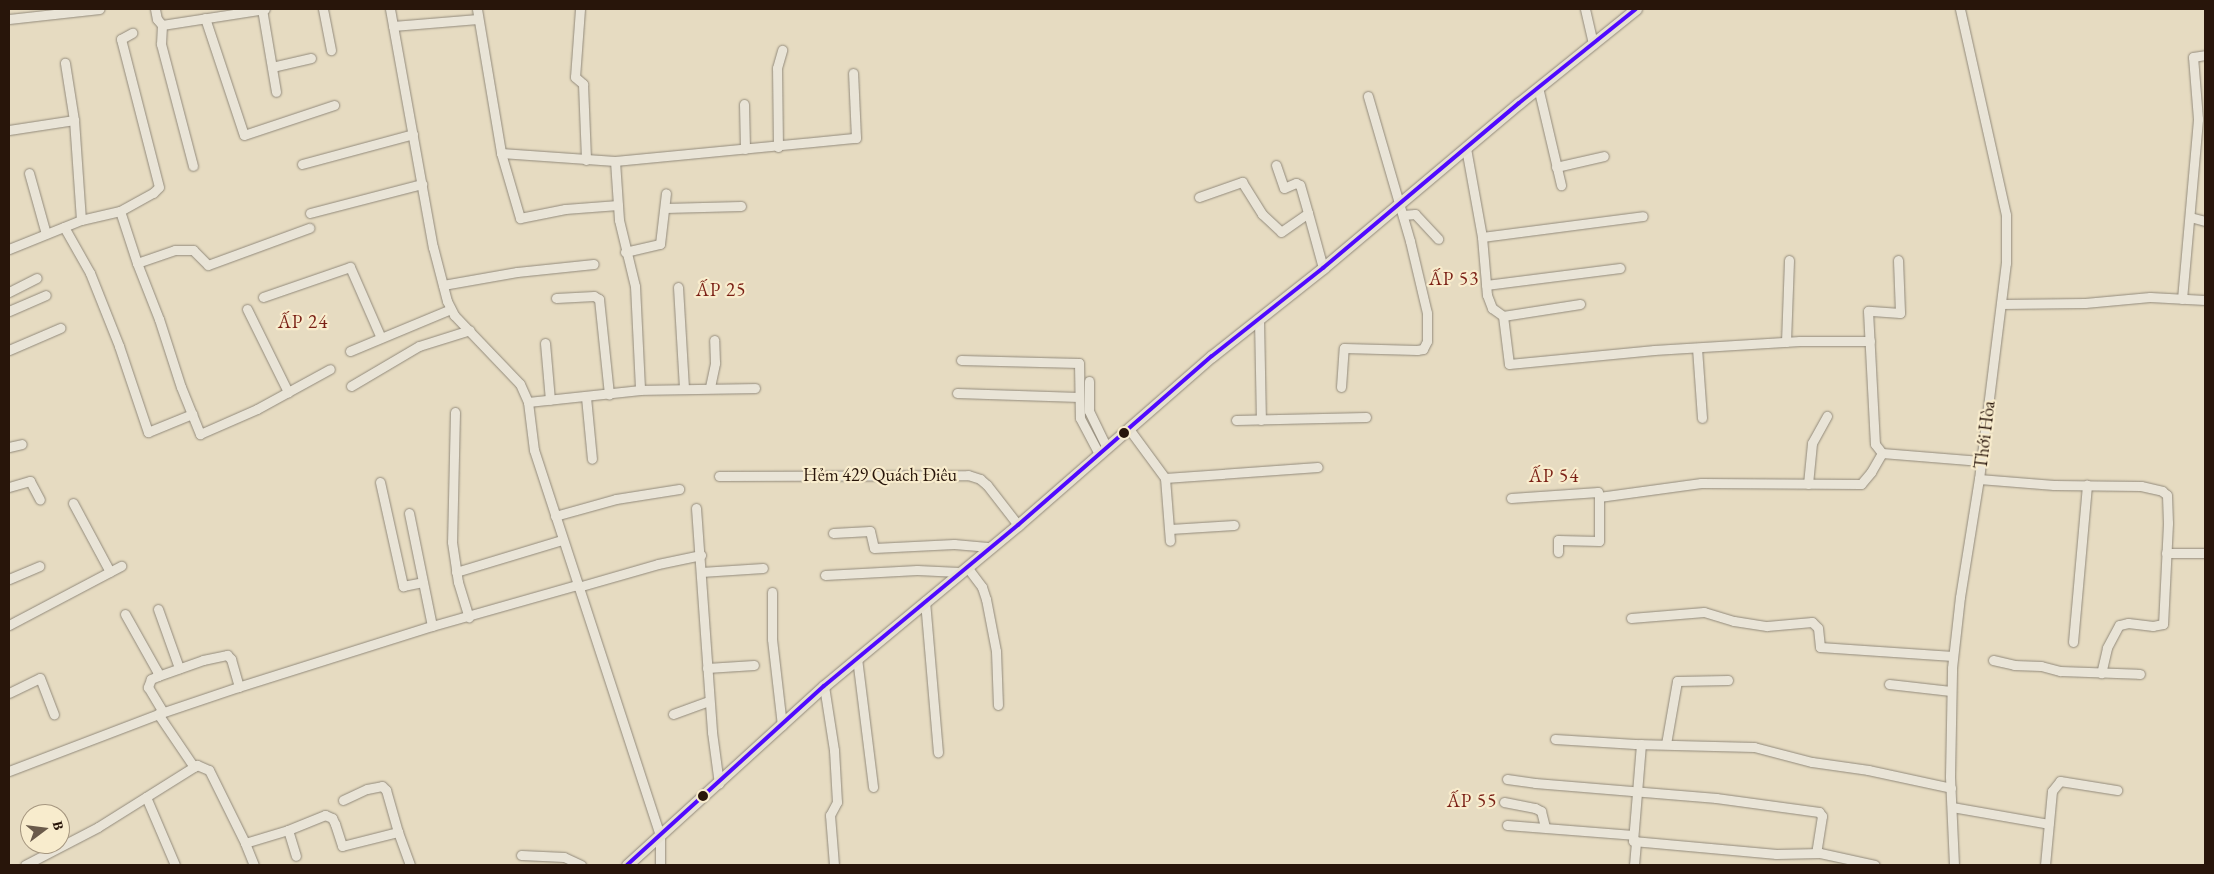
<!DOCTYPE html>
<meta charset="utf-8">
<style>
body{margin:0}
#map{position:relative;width:2214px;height:874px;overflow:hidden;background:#e6dbc1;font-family:"EB Garamond",serif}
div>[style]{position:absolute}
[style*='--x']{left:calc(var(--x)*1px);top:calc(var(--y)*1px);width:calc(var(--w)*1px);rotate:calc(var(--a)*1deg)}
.roads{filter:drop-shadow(0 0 1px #928a7b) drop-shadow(0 0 1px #928a7b)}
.minor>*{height:9px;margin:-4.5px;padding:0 4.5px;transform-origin:4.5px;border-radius:4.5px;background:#e9e4d7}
.major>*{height:11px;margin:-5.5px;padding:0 5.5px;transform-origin:5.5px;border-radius:5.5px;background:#e6e0d0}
.bus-1>*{height:4px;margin:-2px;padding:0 2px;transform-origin:2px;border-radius:2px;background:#4f0aff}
.dots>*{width:14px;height:14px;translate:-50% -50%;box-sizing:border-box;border:2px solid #f8eccd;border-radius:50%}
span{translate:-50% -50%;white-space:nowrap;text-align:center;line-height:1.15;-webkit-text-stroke:4.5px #f8eccd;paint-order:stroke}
.street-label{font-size:18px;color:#28150a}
.neighbourhood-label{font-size:19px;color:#7a1f14;letter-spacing:1px}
.frame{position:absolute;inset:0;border:10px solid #28150a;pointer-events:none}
.north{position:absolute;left:20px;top:804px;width:50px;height:50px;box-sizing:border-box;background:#f8eccd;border:1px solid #a5967f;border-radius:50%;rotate:75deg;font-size:14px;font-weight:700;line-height:20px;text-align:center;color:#28150a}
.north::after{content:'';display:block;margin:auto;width:18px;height:22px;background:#6a5a4a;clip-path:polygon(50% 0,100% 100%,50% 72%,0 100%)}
</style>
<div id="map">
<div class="roads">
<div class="minor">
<i style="--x:155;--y:9;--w:10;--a:79"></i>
<i style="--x:157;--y:19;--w:8;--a:50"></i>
<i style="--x:162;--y:25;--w:104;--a:-8.8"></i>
<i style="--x:262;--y:9;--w:84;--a:80.4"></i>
<i style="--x:323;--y:9;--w:42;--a:79"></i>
<i style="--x:390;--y:9;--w:242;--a:79.8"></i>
<i style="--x:433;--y:247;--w:56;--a:75.5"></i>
<i style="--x:447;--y:301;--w:16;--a:63"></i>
<i style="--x:454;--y:315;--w:95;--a:46.3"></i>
<i style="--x:520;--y:384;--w:20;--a:66"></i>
<i style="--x:528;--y:402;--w:48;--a:82.9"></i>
<i style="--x:534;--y:450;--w:405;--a:71.9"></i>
<i style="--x:660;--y:835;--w:30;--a:90"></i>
<i style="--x:477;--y:9;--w:146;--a:80.5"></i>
<i style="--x:501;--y:153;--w:68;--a:73.7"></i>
<i style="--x:520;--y:218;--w:46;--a:-11.3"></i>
<i style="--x:565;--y:209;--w:53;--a:-4.3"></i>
<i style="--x:580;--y:9;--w:68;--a:94.2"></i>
<i style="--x:575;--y:77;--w:11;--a:41"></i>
<i style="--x:583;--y:84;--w:76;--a:87.7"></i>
<i style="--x:1585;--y:9;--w:36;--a:77"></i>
<i style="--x:205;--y:18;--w:123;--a:71.6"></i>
<i style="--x:244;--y:135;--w:95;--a:-18.4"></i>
<i style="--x:9;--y:19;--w:91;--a:-6.3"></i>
<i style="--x:162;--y:25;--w:19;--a:93"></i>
<i style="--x:161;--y:44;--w:126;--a:75.3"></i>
<i style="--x:393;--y:26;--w:85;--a:-4.7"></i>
<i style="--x:272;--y:67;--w:40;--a:-13"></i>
<i style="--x:1538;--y:87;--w:101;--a:76.8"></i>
<i style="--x:744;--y:104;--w:45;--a:88.7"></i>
<i style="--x:9;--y:130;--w:66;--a:-8.7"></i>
<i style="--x:778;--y:147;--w:79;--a:-90.7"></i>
<i style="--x:777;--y:68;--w:19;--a:-74"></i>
<i style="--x:1466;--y:148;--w:90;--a:79.8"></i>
<i style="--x:1482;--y:237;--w:58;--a:85.1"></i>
<i style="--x:1487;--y:295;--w:14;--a:69"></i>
<i style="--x:1492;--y:308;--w:14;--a:36"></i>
<i style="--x:1503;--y:316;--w:78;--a:-8.9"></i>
<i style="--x:501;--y:153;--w:114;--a:4"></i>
<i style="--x:615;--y:161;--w:242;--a:-5.5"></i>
<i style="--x:856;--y:138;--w:65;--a:-92.6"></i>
<i style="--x:615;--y:161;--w:59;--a:86.1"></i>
<i style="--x:619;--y:220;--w:68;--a:76.4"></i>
<i style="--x:635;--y:286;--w:104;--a:87.2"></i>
<i style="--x:302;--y:164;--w:115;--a:-15.1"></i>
<i style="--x:1276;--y:165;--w:24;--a:71"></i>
<i style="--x:1284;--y:188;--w:13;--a:-23"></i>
<i style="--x:1296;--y:183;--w:4;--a:27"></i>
<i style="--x:1300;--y:185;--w:29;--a:74"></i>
<i style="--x:1556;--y:167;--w:49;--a:-12.9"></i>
<i style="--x:29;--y:173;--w:63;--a:74.4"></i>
<i style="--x:1199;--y:197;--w:46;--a:-19.2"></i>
<i style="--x:1242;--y:182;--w:38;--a:58"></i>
<i style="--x:1262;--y:214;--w:26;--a:43"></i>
<i style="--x:1281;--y:232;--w:33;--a:-35"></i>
<i style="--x:1308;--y:213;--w:57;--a:74.7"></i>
<i style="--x:665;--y:208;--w:76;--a:-1.5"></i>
<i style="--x:120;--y:211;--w:38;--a:-29"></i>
<i style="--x:153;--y:193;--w:8;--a:-45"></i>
<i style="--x:159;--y:187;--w:153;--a:-104.4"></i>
<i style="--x:121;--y:39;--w:13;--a:-29"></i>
<i style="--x:310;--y:213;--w:116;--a:-14.5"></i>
<i style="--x:1403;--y:215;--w:12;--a:-5"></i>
<i style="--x:1415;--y:214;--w:34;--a:47"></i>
<i style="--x:2190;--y:217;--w:16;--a:15"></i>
<i style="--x:81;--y:220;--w:40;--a:-13"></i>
<i style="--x:120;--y:211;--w:55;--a:71.9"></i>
<i style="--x:137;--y:263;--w:60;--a:68.6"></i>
<i style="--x:159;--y:319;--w:71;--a:72.1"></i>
<i style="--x:181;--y:387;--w:51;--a:68"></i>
<i style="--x:200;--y:434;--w:62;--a:-23.7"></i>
<i style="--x:257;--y:409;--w:83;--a:-28.7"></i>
<i style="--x:64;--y:227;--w:53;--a:60.5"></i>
<i style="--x:90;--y:273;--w:79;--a:68.3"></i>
<i style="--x:119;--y:346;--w:91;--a:71.4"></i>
<i style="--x:148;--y:432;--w:48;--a:-22.2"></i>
<i style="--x:1482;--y:237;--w:162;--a:-7.4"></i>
<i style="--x:9;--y:249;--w:78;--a:-21.9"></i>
<i style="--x:81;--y:220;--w:100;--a:-94"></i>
<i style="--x:74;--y:120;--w:58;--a:-99"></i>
<i style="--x:625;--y:252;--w:36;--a:-13"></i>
<i style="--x:660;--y:244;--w:51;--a:-83.3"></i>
<i style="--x:1898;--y:260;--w:53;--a:87.8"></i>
<i style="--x:1900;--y:313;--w:32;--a:-176"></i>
<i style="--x:1868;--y:311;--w:133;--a:87"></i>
<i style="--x:1875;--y:444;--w:11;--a:52"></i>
<i style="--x:1882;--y:453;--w:99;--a:4.6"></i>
<i style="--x:137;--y:263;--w:40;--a:-18.9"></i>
<i style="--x:175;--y:250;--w:18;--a:0"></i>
<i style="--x:193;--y:250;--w:21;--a:45"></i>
<i style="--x:208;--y:265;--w:108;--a:-20.1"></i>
<i style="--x:443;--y:285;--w:75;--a:-10"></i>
<i style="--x:517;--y:272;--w:77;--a:-5.9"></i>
<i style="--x:1486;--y:285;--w:135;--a:-7.2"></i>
<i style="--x:678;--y:287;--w:101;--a:86.6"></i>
<i style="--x:9;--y:292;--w:31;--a:-27"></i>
<i style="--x:263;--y:297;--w:92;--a:-19"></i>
<i style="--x:350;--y:267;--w:77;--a:66.4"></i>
<i style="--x:556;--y:298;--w:38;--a:-3"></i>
<i style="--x:594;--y:296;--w:6;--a:31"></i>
<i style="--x:599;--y:299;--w:96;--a:84"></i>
<i style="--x:2182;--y:299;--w:181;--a:-84.9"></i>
<i style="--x:2198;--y:119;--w:62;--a:-94.6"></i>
<i style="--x:2193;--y:57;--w:12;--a:-9"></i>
<i style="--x:2001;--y:304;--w:84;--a:-0.7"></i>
<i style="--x:2085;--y:303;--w:65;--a:-5.3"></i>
<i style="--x:2150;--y:297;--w:55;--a:3.1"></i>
<i style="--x:247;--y:309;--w:93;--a:63.7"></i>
<i style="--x:9;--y:311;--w:40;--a:-23.4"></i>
<i style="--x:1503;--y:316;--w:48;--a:82.9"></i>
<i style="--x:1509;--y:364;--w:146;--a:-5.5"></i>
<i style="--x:1654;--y:350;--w:146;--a:-3.5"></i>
<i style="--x:1800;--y:341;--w:70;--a:0"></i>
<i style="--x:1259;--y:319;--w:101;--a:88.9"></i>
<i style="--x:1786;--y:342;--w:82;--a:-87.9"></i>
<i style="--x:545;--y:343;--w:57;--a:85"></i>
<i style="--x:1697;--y:348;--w:70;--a:85.9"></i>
<i style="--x:9;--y:350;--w:56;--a:-23.3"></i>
<i style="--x:350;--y:351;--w:109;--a:-22.6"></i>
<i style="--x:961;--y:360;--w:118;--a:1.5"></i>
<i style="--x:1079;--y:363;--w:55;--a:89"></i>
<i style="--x:1080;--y:418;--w:41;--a:62.2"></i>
<i style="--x:1089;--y:381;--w:30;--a:90"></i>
<i style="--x:1089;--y:411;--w:41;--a:64.1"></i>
<i style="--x:351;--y:386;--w:79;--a:-30.5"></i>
<i style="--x:419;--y:346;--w:53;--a:-17.4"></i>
<i style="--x:710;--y:387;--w:25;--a:-78"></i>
<i style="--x:715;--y:363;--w:23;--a:-92"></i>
<i style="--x:1341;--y:387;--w:39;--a:-86"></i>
<i style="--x:1344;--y:348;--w:73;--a:1.6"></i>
<i style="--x:1417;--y:350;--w:6;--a:-9"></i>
<i style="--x:1423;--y:349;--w:9;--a:-63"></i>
<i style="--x:1427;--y:341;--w:28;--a:-90"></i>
<i style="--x:1427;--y:313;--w:74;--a:-103.3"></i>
<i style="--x:1410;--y:241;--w:151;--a:-106.2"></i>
<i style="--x:957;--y:393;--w:122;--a:1.9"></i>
<i style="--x:586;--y:397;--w:62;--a:84.5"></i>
<i style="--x:528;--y:402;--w:113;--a:-6.1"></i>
<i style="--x:640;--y:390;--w:115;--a:-1"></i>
<i style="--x:455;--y:412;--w:130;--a:91.3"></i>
<i style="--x:452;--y:542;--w:40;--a:81.5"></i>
<i style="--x:458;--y:582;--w:37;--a:73"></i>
<i style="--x:1236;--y:420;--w:130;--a:-1.3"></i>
<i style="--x:1129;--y:429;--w:61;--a:53.7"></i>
<i style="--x:1165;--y:478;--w:63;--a:85.5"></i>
<i style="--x:9;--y:447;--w:13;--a:-13"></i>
<i style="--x:719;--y:476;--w:249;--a:-0.2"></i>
<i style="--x:968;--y:475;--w:13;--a:18"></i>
<i style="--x:980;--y:479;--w:9;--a:41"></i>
<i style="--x:987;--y:485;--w:51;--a:52.2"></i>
<i style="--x:1165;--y:478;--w:153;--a:-4.1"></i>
<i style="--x:1979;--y:479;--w:75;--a:4.6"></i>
<i style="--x:2054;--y:485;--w:87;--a:0.7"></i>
<i style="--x:2141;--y:486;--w:22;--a:13"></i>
<i style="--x:2162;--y:491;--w:6;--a:39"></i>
<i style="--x:2167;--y:495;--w:28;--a:88"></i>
<i style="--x:2168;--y:523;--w:101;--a:92.8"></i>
<i style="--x:2163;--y:624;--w:10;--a:169"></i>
<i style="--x:2153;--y:626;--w:25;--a:-173"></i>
<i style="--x:2128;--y:623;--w:9;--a:167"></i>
<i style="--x:2119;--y:625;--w:26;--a:118"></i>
<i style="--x:2107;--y:648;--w:26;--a:103"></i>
<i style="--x:380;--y:482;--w:107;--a:77.5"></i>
<i style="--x:403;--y:586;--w:20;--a:-11"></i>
<i style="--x:1808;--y:484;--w:41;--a:-84.4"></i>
<i style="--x:1812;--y:443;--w:31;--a:-61"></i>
<i style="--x:9;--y:487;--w:22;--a:-16"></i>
<i style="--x:30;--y:481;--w:21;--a:62"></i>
<i style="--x:1511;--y:498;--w:87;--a:-3.9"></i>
<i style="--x:1598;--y:492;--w:5;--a:79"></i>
<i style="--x:1599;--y:497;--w:103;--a:-7.8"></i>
<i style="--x:1701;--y:483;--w:160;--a:0.4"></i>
<i style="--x:1861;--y:484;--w:16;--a:-50"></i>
<i style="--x:1871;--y:472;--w:22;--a:-60"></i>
<i style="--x:73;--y:503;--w:78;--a:61.8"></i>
<i style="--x:696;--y:508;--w:225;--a:85.9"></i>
<i style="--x:712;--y:732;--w:52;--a:82.3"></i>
<i style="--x:409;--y:513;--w:115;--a:78.5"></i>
<i style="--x:555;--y:516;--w:63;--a:-15.6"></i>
<i style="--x:616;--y:499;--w:64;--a:-9"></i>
<i style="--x:1170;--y:529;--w:64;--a:-3.6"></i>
<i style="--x:833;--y:533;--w:37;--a:-3"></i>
<i style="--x:870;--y:531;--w:17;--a:77"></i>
<i style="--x:874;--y:548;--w:80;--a:-2.9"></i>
<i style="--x:954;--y:544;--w:36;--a:5"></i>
<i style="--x:1558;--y:552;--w:12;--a:-90"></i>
<i style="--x:1558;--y:540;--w:41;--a:1.4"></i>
<i style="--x:1599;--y:541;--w:44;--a:-90"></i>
<i style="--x:2166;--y:553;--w:39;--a:0"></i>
<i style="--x:967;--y:567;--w:25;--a:53"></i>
<i style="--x:982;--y:587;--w:13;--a:72"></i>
<i style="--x:986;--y:599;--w:53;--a:79.1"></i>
<i style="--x:996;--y:651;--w:54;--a:87.9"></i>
<i style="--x:456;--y:572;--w:111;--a:-16.8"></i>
<i style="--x:701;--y:572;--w:62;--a:-3.7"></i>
<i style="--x:825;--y:575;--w:92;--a:-3.1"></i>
<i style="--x:917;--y:570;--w:42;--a:2.7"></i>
<i style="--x:9;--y:579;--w:33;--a:-23"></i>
<i style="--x:578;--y:587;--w:83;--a:-16"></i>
<i style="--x:658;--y:564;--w:44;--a:-11.8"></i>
<i style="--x:772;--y:592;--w:47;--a:90"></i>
<i style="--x:772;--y:639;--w:87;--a:83.4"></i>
<i style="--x:925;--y:601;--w:152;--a:85.1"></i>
<i style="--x:158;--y:609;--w:63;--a:70.4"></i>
<i style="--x:125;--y:614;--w:65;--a:60.7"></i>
<i style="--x:157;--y:671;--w:5;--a:79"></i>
<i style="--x:158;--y:676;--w:8;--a:157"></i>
<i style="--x:151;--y:679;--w:9;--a:111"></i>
<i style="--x:148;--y:687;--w:29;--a:59"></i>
<i style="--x:1631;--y:618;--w:73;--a:-4.7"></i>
<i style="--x:1704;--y:612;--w:31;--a:17"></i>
<i style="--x:1734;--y:621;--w:33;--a:9"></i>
<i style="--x:1767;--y:626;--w:45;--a:-5.1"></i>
<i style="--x:1812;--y:622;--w:8;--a:45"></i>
<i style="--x:1818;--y:628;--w:19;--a:84"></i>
<i style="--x:1820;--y:647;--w:133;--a:3.9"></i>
<i style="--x:9;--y:625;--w:127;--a:-27.8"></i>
<i style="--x:2073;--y:642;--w:158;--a:-84.9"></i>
<i style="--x:857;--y:658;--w:130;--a:82.9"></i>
<i style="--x:1993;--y:660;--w:22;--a:13"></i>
<i style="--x:2014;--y:665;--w:27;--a:2"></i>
<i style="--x:2041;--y:666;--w:20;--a:15"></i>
<i style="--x:2060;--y:671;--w:80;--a:2.1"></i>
<i style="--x:707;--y:668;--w:47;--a:-3.7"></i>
<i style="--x:158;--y:676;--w:48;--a:-19.6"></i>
<i style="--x:203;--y:660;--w:25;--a:-12"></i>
<i style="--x:227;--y:655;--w:6;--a:45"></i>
<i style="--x:231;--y:659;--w:29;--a:74"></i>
<i style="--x:1889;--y:684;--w:62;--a:6.4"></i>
<i style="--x:824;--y:686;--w:65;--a:81.1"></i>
<i style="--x:834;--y:750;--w:52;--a:86.7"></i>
<i style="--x:837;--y:802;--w:15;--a:118"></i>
<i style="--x:830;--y:815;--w:50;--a:85.4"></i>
<i style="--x:9;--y:693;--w:34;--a:-26"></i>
<i style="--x:40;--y:678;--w:39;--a:69"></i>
<i style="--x:158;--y:714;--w:64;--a:55.8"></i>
<i style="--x:673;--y:714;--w:38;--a:-20"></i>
<i style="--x:1555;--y:739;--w:80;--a:3.6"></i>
<i style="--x:1635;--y:744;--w:119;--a:1.4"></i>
<i style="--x:1754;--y:747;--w:60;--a:14.5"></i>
<i style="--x:1812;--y:762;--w:57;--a:8.1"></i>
<i style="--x:1868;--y:770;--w:85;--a:12.2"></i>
<i style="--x:1641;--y:744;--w:97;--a:94.7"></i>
<i style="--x:1633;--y:841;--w:144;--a:5.2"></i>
<i style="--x:1776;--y:854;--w:44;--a:-1.3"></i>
<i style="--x:1820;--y:853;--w:56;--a:12.3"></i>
<i style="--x:1666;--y:744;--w:64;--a:-80.1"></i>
<i style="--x:1677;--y:681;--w:51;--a:-1.1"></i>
<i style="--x:9;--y:771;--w:160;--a:-20.9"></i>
<i style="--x:158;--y:714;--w:84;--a:-18.6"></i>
<i style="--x:238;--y:687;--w:203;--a:-17.5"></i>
<i style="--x:432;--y:626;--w:151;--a:-15.8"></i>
<i style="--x:1507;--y:779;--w:28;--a:8"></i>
<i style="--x:1535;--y:783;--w:182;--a:4.7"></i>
<i style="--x:1716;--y:798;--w:104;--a:7.7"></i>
<i style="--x:1819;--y:812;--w:5;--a:53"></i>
<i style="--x:1822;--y:816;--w:37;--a:99"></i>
<i style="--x:146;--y:797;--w:74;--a:66.9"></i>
<i style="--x:343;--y:800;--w:26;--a:-25"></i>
<i style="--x:367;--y:789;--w:15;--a:-11"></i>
<i style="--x:382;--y:786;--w:6;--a:45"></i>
<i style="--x:386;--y:790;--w:44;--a:74.1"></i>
<i style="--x:1504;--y:802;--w:32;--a:11"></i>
<i style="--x:1535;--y:808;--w:7;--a:27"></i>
<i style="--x:1541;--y:811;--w:16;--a:76"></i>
<i style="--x:1952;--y:807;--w:98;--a:9.9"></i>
<i style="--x:1507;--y:825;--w:126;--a:4.5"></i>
<i style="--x:288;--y:830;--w:27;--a:73"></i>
<i style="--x:245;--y:843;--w:45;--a:-16.8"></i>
<i style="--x:288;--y:830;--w:40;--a:-22"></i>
<i style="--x:325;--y:815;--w:8;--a:23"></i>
<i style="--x:332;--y:818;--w:7;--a:63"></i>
<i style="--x:335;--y:824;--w:23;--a:72"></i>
<i style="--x:342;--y:846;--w:58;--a:-14"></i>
<i style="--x:398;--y:832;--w:35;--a:70"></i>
<i style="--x:521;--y:855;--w:43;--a:2.7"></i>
<i style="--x:564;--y:857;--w:19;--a:25"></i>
<i style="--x:25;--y:865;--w:82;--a:-27.5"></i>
<i style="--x:98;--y:827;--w:117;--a:-32.1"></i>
<i style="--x:197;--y:765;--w:13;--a:23"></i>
<i style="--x:209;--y:770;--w:81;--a:63.7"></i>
<i style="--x:245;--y:843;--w:24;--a:68"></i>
<i style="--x:1634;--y:865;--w:24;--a:-85"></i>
<i style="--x:1954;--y:865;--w:89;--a:-92.6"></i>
<i style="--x:1950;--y:776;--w:108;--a:-88.9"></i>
<i style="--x:1952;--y:668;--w:71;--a:-83.6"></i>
<i style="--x:1960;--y:597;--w:120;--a:-80.9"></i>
<i style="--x:1979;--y:479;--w:218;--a:-82.9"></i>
<i style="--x:2006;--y:263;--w:48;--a:-90"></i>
<i style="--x:2006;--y:215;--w:211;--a:-102.6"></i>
<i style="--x:2045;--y:865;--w:74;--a:-84.6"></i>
<i style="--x:2052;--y:791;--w:13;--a:-51"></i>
<i style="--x:2060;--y:781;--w:58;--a:9"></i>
</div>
<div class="major">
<i style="--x:627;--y:865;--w:266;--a:-42.3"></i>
<i style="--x:824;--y:686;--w:252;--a:-39.7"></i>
<i style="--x:1018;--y:525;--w:257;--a:-41.1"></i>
<i style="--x:1212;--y:356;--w:142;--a:-38.4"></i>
<i style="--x:1323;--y:268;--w:256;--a:-40.1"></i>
<i style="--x:1519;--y:103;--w:150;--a:-38.8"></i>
</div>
</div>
<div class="bus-1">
<i style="--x:627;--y:865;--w:266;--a:-42.3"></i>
<i style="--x:824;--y:686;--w:252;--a:-39.7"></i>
<i style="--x:1018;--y:525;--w:257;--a:-41.1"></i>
<i style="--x:1212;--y:356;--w:142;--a:-38.4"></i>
<i style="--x:1323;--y:268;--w:256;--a:-40.1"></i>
<i style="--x:1519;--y:103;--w:150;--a:-38.8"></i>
</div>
<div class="dots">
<i style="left:1124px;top:433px;background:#28150a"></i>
<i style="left:703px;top:796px;background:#28150a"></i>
</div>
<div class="street-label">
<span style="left:1985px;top:435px;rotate:-83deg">Thới Hòa</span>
<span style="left:880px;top:475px">Hẻm 429 Quách Điêu</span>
</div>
<div class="neighbourhood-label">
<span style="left:1454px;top:279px">ẤP 53</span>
<span style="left:721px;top:290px">ẤP 25</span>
<span style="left:303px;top:322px">ẤP 24</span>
<span style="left:1554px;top:476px">ẤP 54</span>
<span style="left:1472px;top:801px">ẤP 55</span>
</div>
<div class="frame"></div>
<div class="north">B</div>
</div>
